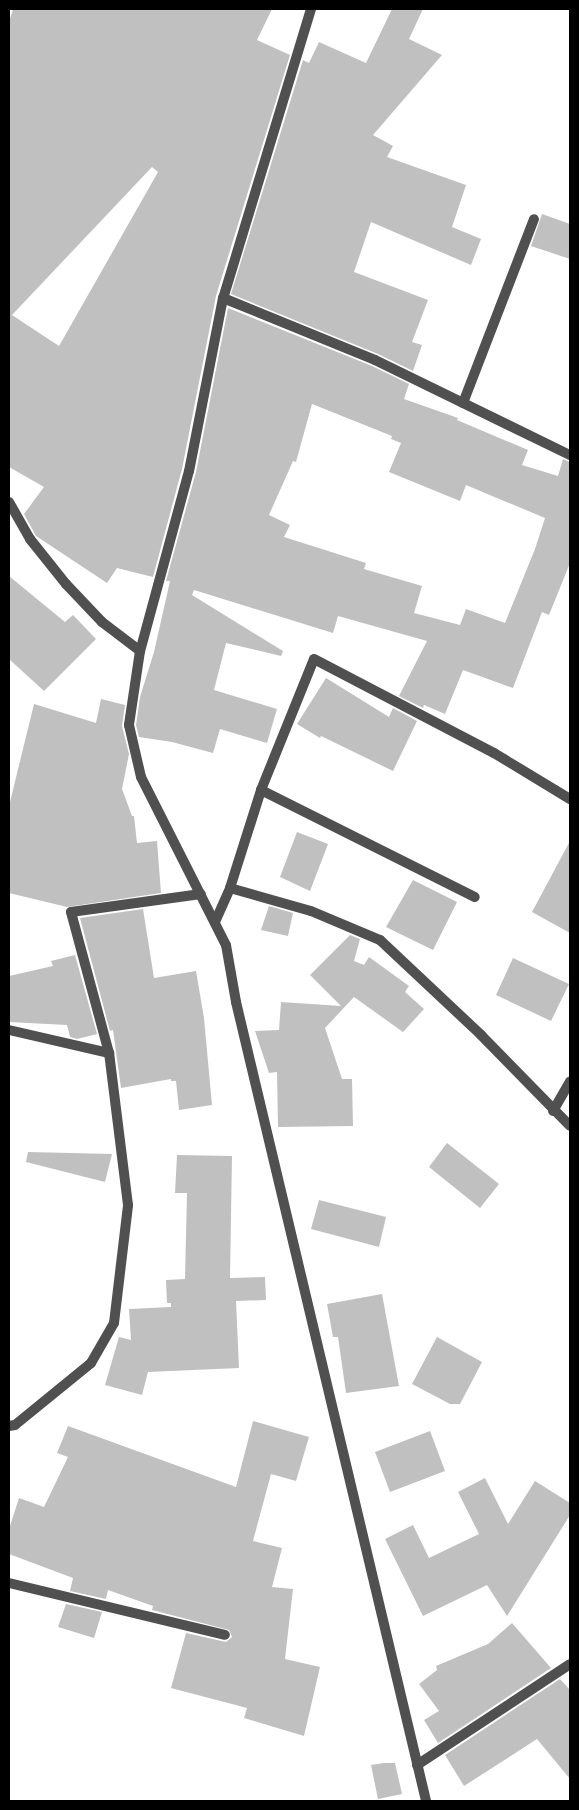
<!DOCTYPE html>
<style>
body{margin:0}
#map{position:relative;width:579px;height:1810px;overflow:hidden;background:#fff;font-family:"Titillium Web",sans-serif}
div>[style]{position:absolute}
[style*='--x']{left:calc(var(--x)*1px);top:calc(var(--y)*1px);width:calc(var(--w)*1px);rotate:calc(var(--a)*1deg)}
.building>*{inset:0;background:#c0c0c0}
.minor>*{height:10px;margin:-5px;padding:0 5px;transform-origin:5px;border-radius:5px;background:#505050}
span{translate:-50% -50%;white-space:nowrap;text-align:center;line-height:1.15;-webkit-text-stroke:4px #fff;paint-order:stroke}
.frame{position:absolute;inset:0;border:10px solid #000;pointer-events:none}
</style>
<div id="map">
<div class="building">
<i style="clip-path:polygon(evenodd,13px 9px,272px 9px,257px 40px,290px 55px,216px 296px,182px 469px,153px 577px,117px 568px,107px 583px,36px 536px,24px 514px,44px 487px,9px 467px,9px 22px,13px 9px,152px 167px,158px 172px,59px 346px,12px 315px,152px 167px)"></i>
<i style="clip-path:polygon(392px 9px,423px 9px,409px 39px,442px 55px,373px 135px,393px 146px,387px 157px,466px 185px,452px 227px,481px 239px,471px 265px,371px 222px,354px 272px,428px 300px,412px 342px,422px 345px,413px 371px,378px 354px,231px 294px,303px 60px,309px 63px,319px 42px,366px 63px)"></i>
<i style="clip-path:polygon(542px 214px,570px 224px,570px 259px,531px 246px)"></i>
<i style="clip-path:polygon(evenodd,228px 308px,372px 366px,409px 384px,404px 399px,458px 418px,457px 420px,528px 450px,522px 465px,558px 476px,563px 459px,570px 462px,570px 563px,549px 615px,542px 612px,513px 688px,463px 670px,445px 714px,424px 705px,423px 708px,399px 696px,427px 641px,338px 616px,333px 633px,194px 590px,192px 595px,283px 651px,281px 656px,226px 643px,214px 690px,277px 709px,267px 743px,220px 729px,213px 753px,172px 742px,139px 737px,136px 725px,140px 697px,154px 652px,170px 581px,166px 581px,196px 472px,228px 308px,312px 404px,392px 436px,391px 439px,401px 443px,389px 472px,460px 501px,466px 485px,545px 518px,535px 549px,505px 623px,466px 609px,460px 625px,414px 613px,422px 586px,364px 569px,366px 563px,284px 537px,290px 525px,269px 515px,293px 461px,296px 462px,312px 404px)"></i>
<i style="clip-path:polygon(9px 576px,65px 622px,73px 615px,96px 639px,44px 691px,9px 659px)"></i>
<i style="clip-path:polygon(326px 678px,389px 717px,393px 708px,417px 721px,393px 771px,321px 736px,320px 738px,297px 724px)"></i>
<i style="clip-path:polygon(101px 699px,125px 705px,122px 726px,129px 754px,122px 789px,132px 816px,134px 816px,137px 843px,157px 841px,161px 893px,67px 907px,9px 893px,9px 806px,34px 704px,96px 723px)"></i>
<i style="clip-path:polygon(297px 832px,328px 844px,310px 891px,280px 877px)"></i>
<i style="clip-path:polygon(570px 841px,570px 933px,532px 912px)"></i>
<i style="clip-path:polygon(413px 880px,457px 902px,433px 950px,386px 927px)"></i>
<i style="clip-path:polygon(269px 906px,293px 913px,288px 936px,261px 930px)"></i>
<i style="clip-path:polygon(143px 909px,154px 978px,196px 971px,204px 1018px,212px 1105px,179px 1110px,176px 1081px,171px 1081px,171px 1079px,121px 1088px,113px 1030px,110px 1031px,80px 918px)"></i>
<i style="clip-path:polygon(350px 935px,360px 939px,354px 961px,364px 965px,369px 957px,409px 986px,405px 992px,424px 1009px,403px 1032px,354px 997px,325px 1028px,342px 1079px,352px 1079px,353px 1126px,278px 1127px,277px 1072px,269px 1073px,255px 1031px,279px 1030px,281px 1002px,341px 1006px,310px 975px)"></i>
<i style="clip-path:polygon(75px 955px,97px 1034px,77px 1039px,70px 1037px,67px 1025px,9px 1022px,9px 976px,53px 966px,51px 961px)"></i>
<i style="clip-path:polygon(513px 958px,569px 984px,551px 1021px,496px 995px)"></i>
<i style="clip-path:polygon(447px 1143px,499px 1184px,480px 1208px,429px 1167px)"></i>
<i style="clip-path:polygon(28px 1152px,112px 1154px,105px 1182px,26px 1162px)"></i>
<i style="clip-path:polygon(177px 1155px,232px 1156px,230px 1278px,265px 1277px,266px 1300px,236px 1301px,239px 1368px,148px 1372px,142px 1395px,105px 1385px,119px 1337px,131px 1340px,129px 1309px,171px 1307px,171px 1303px,167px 1303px,166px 1280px,185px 1279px,187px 1193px,175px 1193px)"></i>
<i style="clip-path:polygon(319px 1200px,386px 1217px,379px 1247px,311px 1229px)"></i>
<i style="clip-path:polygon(382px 1294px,399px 1386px,346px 1393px,338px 1337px,333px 1337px,327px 1304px)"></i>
<i style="clip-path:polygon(437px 1337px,482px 1362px,460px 1404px,450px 1404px,412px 1384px)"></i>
<i style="clip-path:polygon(253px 1421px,309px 1437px,296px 1481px,271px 1474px,253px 1541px,282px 1548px,272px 1587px,293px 1589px,285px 1659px,320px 1667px,304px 1736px,244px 1718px,247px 1708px,171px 1688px,186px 1633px,226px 1642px,232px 1637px,229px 1630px,152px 1610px,153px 1606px,108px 1590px,106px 1599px,70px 1591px,73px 1578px,9px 1554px,9px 1529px,19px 1498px,44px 1507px,68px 1457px,57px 1453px,68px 1426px,236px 1487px)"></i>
<i style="clip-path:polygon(430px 1431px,445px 1471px,390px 1492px,375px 1452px)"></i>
<i style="clip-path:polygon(485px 1478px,508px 1524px,535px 1481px,570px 1503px,570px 1515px,507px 1616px,487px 1585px,423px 1616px,385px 1539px,413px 1525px,429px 1558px,479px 1534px,458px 1492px)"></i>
<i style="clip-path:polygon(66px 1604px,102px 1612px,94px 1638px,58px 1627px)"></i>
<i style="clip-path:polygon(512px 1623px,551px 1668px,438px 1743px,424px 1720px,439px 1711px,419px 1684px,437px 1670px,436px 1666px,488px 1644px)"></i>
<i style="clip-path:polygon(560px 1679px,570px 1690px,570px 1779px,537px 1739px,464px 1786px,445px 1755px)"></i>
<i style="clip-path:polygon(384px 1763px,395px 1763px,402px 1794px,378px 1799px,371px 1765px)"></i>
</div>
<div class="minor">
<i style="--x:311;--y:9;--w:302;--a:106.9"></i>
<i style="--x:223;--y:298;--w:176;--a:101.1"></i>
<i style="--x:189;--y:471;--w:187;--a:105.2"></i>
<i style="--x:140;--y:651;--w:75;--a:98.5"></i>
<i style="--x:129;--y:725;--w:53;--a:77"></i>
<i style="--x:141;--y:777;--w:188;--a:63.2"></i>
<i style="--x:226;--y:945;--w:58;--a:80"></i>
<i style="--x:236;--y:1002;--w:821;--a:76.62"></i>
<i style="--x:223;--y:298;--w:164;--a:22.2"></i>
<i style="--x:375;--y:360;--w:217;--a:26"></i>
<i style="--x:463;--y:403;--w:197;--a:-68.9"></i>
<i style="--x:9;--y:502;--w:43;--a:60.4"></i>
<i style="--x:30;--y:539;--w:58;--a:51.3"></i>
<i style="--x:66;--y:584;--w:52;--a:46.5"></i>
<i style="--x:102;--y:622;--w:48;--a:37.3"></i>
<i style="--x:261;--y:790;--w:239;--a:26.6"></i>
<i style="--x:230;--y:888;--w:84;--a:15.9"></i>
<i style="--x:311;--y:911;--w:75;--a:22.8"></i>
<i style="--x:380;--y:940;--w:139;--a:43.2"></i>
<i style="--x:481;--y:1035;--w:127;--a:45.6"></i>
<i style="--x:215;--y:922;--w:37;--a:-66"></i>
<i style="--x:230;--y:888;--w:103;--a:-72.4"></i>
<i style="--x:261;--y:790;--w:141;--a:-68"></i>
<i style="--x:314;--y:659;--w:203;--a:27.6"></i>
<i style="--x:494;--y:753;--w:89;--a:31.2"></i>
<i style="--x:9;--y:1030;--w:103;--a:13"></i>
<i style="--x:553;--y:1111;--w:34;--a:-60"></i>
<i style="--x:9;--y:1426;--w:6;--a:-9"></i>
<i style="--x:15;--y:1425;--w:98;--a:-39.2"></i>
<i style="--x:91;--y:1363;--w:46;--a:-60.1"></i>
<i style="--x:114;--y:1323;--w:119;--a:-83.2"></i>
<i style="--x:128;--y:1205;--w:153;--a:-97.1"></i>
<i style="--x:109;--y:1053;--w:146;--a:-105.1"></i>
<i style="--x:71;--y:912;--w:131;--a:-7.9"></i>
<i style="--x:9;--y:1583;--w:222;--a:13.5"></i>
<i style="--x:417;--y:1765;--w:183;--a:-33.4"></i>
</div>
<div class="frame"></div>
</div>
